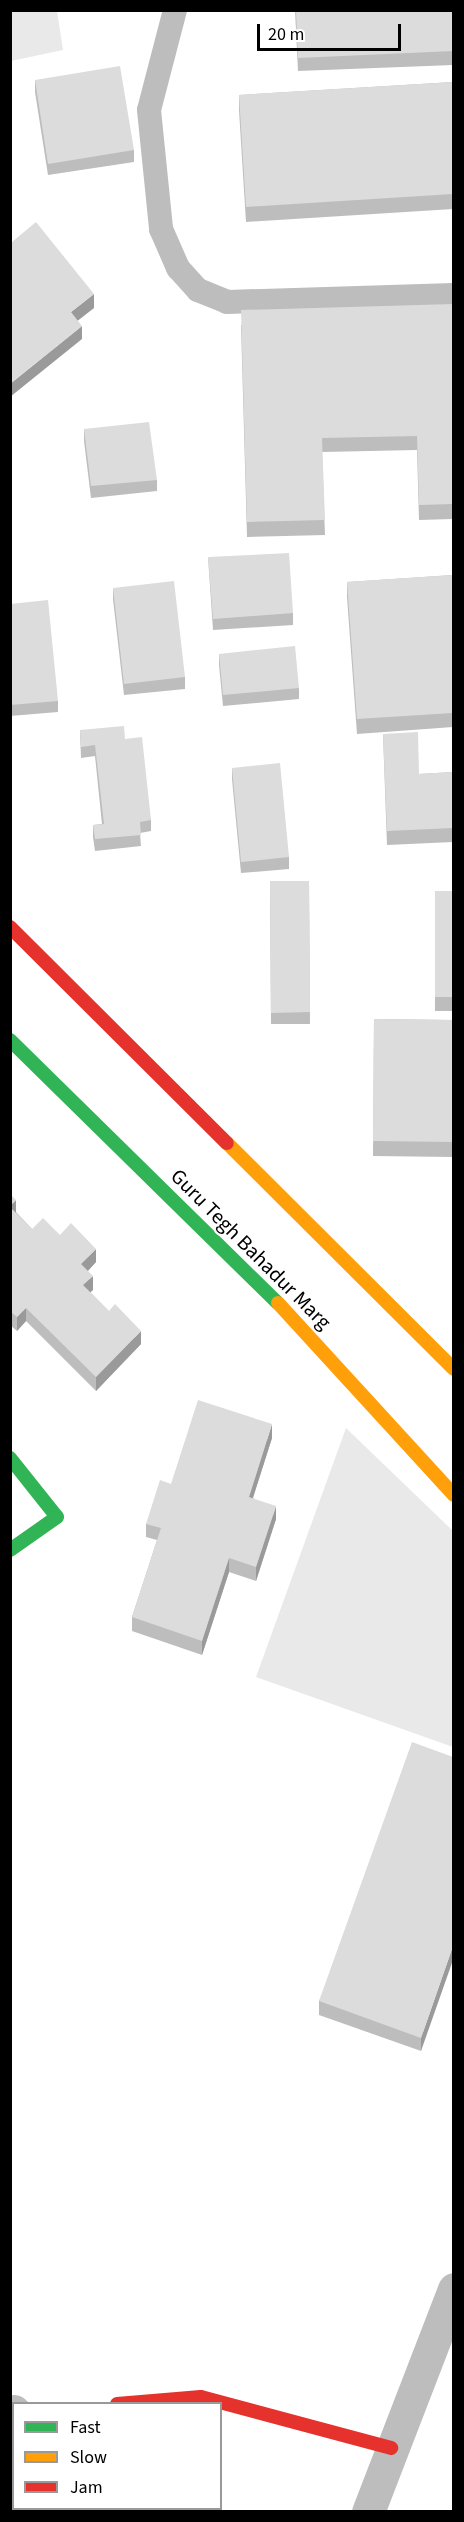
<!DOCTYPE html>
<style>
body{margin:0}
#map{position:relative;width:464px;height:2522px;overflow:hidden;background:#fff;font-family:"Source Sans 3",sans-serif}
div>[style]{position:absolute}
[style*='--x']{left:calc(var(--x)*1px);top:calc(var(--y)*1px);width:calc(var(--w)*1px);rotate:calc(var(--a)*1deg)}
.green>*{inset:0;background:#e9e9e9}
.lane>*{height:24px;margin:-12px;padding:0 12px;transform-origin:12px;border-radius:12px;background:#bdbdbd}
.street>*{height:33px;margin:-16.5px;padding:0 16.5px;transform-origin:16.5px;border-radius:16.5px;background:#bdbdbd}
.fast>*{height:14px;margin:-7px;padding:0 7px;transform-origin:7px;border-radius:7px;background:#30b455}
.slow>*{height:14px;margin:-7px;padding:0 7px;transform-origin:7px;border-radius:7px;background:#ff9f0a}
.jam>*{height:14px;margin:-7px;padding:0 7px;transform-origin:7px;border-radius:7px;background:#e5322d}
.wall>*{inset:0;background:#bdbdbd}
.shaded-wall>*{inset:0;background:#9a9a9a}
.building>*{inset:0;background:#dcdcdc}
span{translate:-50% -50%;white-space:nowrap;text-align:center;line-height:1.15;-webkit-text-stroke:4.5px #fff;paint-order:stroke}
.street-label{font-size:21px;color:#000}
.frame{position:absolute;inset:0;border:12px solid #000;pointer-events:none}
.legend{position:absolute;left:12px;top:2402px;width:210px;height:108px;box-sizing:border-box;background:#fff;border:2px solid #999;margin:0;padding:8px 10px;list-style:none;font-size:18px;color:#000}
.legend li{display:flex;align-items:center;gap:12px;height:30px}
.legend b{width:30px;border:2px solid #999}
.scale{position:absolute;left:257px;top:24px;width:144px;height:27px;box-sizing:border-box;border:3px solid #000;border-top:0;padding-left:8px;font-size:18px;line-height:21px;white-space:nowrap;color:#000;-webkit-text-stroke:4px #fff;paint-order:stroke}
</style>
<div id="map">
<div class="green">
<i style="clip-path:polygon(11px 10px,57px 11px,63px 50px,11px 61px)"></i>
<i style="clip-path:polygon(346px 1428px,453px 1531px,453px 1747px,256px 1677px)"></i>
</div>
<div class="lane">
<i style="--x:175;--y:10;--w:103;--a:104.6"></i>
<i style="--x:149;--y:110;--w:120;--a:84.2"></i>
<i style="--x:161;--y:229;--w:43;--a:66.4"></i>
<i style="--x:178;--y:268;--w:30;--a:48"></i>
<i style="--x:198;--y:290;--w:31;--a:22"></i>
<i style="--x:227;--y:302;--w:227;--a:-1.8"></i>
</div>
<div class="street">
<i style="--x:10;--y:2412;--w:4;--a:-14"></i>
<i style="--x:368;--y:2512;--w:239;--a:-68.9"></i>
</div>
<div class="fast">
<i style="--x:10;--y:1040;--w:375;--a:44.5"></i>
<i style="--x:10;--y:1458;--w:75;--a:51.5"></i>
<i style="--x:57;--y:1517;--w:57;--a:144.9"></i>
</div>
<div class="slow">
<i style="--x:227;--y:1143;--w:320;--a:44.9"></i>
<i style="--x:278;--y:1303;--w:260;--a:47.5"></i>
</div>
<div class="jam">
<i style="--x:10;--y:927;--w:306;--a:44.9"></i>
<i style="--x:117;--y:2404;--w:84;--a:-4.8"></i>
<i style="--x:201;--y:2397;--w:197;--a:15"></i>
</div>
<div class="wall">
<i style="clip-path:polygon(295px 10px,453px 10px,453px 65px,298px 71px)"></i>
<i style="clip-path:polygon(35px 80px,134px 150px,134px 162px,48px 175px,35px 92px)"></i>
<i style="clip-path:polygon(453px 82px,453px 209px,246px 222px,239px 110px,239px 95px)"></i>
<i style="clip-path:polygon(453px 304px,453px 519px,419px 520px,417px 450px,322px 452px,325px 535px,247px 537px,241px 325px)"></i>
<i style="clip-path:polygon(84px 429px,157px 480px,157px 491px,91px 498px,84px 441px)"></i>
<i style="clip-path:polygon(208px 557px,293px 613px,293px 625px,213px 630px)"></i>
<i style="clip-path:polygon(453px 575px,453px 727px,357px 734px,347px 597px,347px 582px)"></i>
<i style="clip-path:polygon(113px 588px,185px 677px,185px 689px,124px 695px,113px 599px)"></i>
<i style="clip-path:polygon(10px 604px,58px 701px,58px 712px,10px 716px)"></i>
<i style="clip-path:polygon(219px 654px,299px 688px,299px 699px,223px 706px,219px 665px)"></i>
<i style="clip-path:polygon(80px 730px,125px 739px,151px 820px,151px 831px,140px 833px,141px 846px,95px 851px,93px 837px,93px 825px,102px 824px,95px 756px,81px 758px)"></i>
<i style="clip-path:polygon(383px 734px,419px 774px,453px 772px,453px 842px,387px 845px)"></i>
<i style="clip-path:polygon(232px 768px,289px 857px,289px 869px,241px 873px,232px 779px)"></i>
<i style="clip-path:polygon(270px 881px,309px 881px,310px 1024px,271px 1024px)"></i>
<i style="clip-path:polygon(435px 891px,453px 891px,453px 1011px,435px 1011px)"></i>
<i style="clip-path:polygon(374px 1019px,453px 1020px,453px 1157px,373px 1156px)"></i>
<i style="clip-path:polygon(10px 1194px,16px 1212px,32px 1229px,60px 1235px,96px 1262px,88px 1271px,93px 1290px,90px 1292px,141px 1344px,96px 1391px,26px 1321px,17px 1331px,10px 1325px)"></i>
<i style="clip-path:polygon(272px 1438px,253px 1498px,276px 1519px,256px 1581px,229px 1572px,202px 1655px,132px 1631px,132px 1617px,157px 1540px,146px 1537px,146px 1524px,171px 1484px)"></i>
<i style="clip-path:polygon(453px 1757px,421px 2051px,319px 2015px,319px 2001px)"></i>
</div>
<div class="shaded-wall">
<i style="clip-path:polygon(94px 294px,94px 308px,71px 326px,71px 312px)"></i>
<i style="clip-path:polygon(82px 326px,82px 339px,10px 397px,10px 384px)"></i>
<i style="clip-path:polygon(16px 1200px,16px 1213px,10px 1219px,10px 1206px)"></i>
<i style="clip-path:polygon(96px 1249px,96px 1262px,81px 1278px,81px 1264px)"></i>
<i style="clip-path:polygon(93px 1276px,93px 1290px,83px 1299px,83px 1285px)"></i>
<i style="clip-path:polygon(26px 1308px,26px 1321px,17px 1331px,17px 1317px)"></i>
<i style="clip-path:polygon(141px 1331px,141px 1344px,96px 1391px,96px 1377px)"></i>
<i style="clip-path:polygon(272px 1424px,272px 1438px,249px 1510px,249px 1497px)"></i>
<i style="clip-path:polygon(276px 1506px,276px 1519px,256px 1581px,256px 1567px)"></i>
<i style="clip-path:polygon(229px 1558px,229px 1572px,202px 1655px,202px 1641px)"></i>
<i style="clip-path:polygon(453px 1946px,453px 1960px,421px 2051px,421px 2038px)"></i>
</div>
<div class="building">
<i style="clip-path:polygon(296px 10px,453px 10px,453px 51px,298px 58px)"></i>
<i style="clip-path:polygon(120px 66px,134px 150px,48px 164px,35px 80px)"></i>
<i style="clip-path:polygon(453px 82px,453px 194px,246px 207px,239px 95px)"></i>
<i style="clip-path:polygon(36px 222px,94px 294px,71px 312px,82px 326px,10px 384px,10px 241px,12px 242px)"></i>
<i style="clip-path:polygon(453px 304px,453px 504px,419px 505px,417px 436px,322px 438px,325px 520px,247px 522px,241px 310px)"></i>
<i style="clip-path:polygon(149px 422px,157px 480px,91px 486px,84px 429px)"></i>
<i style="clip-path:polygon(289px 553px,293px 613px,213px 619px,208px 557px)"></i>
<i style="clip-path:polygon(453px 575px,453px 713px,357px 719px,347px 582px)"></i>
<i style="clip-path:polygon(174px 581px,185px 677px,124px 684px,113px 588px)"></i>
<i style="clip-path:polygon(48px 600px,58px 701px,10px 705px,10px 604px)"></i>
<i style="clip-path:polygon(295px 646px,299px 688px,223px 695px,219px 654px)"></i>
<i style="clip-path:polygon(124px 726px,125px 739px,142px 737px,151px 820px,140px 822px,141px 835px,95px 839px,93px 825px,104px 824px,95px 745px,81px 747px,80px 730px)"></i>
<i style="clip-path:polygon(418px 732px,419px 774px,453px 772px,453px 828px,387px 831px,383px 734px)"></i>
<i style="clip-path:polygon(280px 763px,289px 857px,241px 862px,232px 768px)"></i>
<i style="clip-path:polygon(270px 881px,309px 881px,310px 1012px,271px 1013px)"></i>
<i style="clip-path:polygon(435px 891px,453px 891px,453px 997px,435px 997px)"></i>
<i style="clip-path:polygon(374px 1019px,453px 1020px,453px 1142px,373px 1141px)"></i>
<i style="clip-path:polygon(10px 1194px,16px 1200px,10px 1206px)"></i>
<i style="clip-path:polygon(10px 1207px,32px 1229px,43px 1218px,60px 1235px,71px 1223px,96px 1249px,81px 1264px,93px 1276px,83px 1285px,109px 1311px,115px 1304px,141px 1331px,96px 1377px,26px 1308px,17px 1317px,10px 1311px)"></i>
<i style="clip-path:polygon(198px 1400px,272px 1424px,249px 1497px,276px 1506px,256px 1567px,229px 1558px,202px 1641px,132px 1617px,161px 1528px,146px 1524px,160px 1480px,171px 1484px)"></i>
<i style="clip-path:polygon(412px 1742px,453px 1757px,453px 1946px,421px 2038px,319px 2001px)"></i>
</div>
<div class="street-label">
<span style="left:251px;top:1249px;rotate:45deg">Guru Tegh Bahadur Marg</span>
</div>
<div class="frame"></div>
<ul class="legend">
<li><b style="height:8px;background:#30b455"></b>Fast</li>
<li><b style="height:8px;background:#ff9f0a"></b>Slow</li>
<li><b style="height:8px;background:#e5322d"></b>Jam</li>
</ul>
<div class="scale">20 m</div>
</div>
